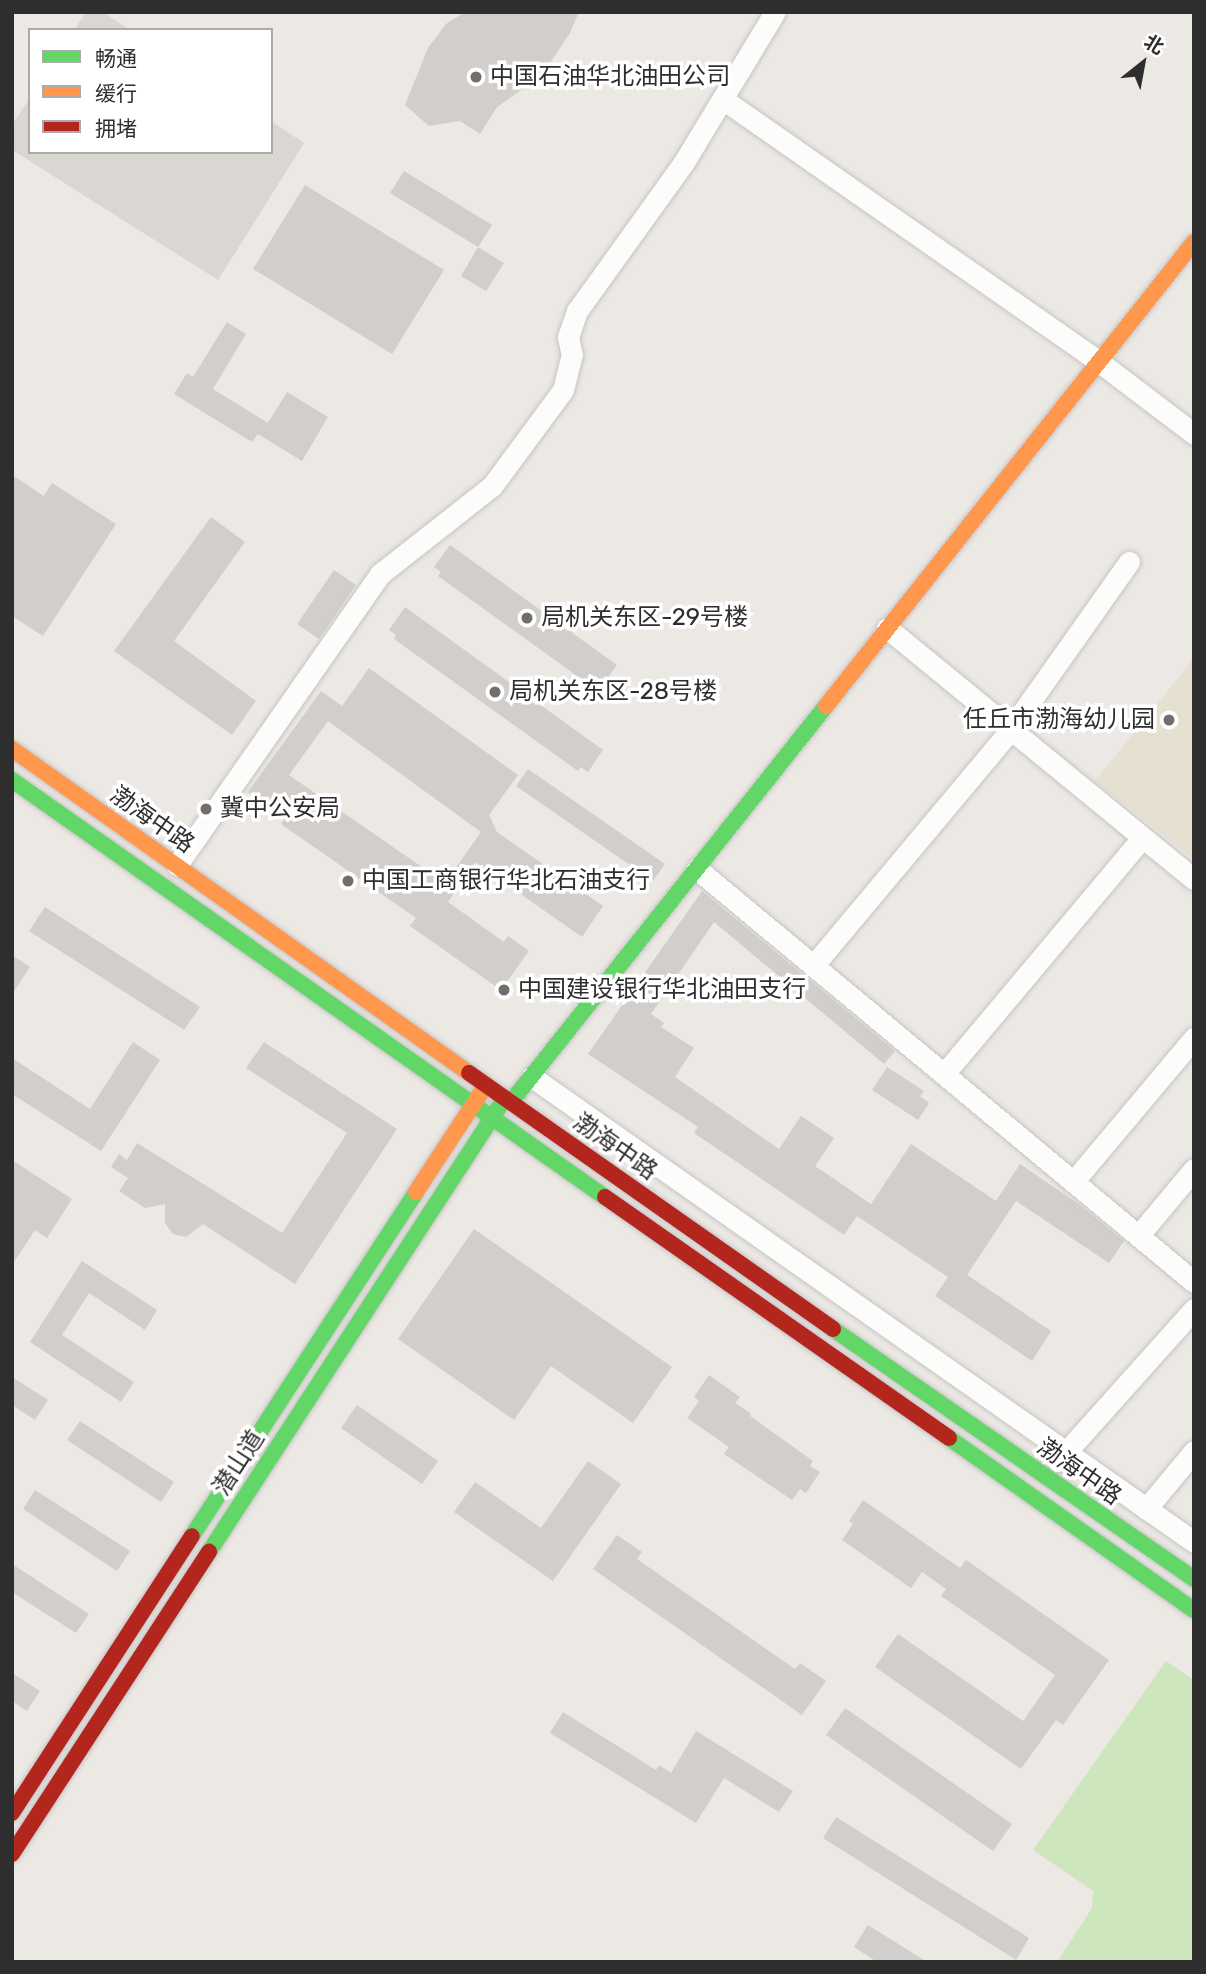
<!DOCTYPE html>
<meta charset="utf-8">
<style>
body{margin:0}
#map{position:relative;width:1206px;height:1974px;overflow:hidden;background:#ece8e4;font-family:Rubik,"Noto Sans SC",sans-serif}
div>[style]{position:absolute}
[style*='--x']{left:calc(var(--x)*1px);top:calc(var(--y)*1px);width:calc(var(--w)*1px);rotate:calc(var(--a)*1deg)}
.education>*{inset:0;background:#e6e0d3}
.green>*{inset:0;background:#cee6be}
.plaza>*{inset:0;background:#dad6d2}
.building>*{inset:0;background:#d1cecb}
.roads{filter:drop-shadow(0 0 2px #c5c4c5) drop-shadow(0 0 2px #c5c4c5)}
.street>*{height:21px;margin:-10.5px;padding:0 10.5px;transform-origin:10.5px;border-radius:10.5px;background:#fcfcfb}
.fast>*{height:16px;margin:-8px;padding:0 8px;transform-origin:8px;border-radius:8px;background:#63d668}
.slow>*{height:16px;margin:-8px;padding:0 8px;transform-origin:8px;border-radius:8px;background:#ff974d}
.jam>*{height:16px;margin:-8px;padding:0 8px;transform-origin:8px;border-radius:8px;background:#b3261e}
.dots>*{width:19px;height:19px;translate:-50% -50%;box-sizing:border-box;border:4px solid #fff;border-radius:50%}
span{translate:-50% -50%;white-space:nowrap;text-align:center;line-height:1.15;-webkit-text-stroke:7px #fff;paint-order:stroke}
.poi-label{font-size:24px;color:#2e2e2e}
.left{translate:0 -50%;text-align:left}
.right{translate:-100% -50%;text-align:right}
.street-label{font-size:24px;color:#2e2e2e}
.frame{position:absolute;inset:0;border:14px solid #2e2e2e;pointer-events:none}
.legend{position:absolute;left:28px;top:28px;width:245px;height:126px;box-sizing:border-box;background:#fff;border:2px solid #ababab;margin:0;padding:9px 12px;list-style:none;font-size:21px;color:#2e2e2e}
.legend li{display:flex;align-items:center;gap:14px;height:35px}
.legend b{width:35px;border:2px solid #ababab}
.north{position:absolute;left:1108px;top:28px;width:70px;height:70px;-webkit-text-stroke:5px #fff;paint-order:stroke;rotate:31deg;font-size:19px;font-weight:700;line-height:28px;text-align:center;color:#2e2e2e}
.north::after{content:'';display:block;margin:auto;width:24px;height:32px;background:#2e2e2e;clip-path:polygon(50% 0,100% 100%,50% 72%,0 100%)}
</style>
<div id="map">
<div class="education">
<i style="clip-path:polygon(1194px 658px,1194px 859px,1095px 781px)"></i>
</div>
<div class="green">
<i style="clip-path:polygon(1166px 1661px,1194px 1680px,1194px 1962px,1057px 1962px,1092px 1908px,1093px 1891px,1033px 1850px)"></i>
</div>
<div class="plaza">
<i style="clip-path:polygon(86px 12px,103px 12px,130px 30px,74px 30px)"></i>
<i style="clip-path:polygon(30px 98px,30px 152px,271px 152px,271px 121px,304px 143px,218px 280px,12px 150px,12px 125px)"></i>
</div>
<div class="building">
<i style="clip-path:polygon(465px 12px,579px 12px,570px 33px,546px 69px,530px 84px,497px 107px,480px 134px,460px 121px,429px 126px,405px 105px,428px 48px,446px 24px)"></i>
<i style="clip-path:polygon(404px 171px,492px 225px,478px 247px,390px 193px)"></i>
<i style="clip-path:polygon(305px 185px,444px 270px,392px 354px,253px 269px)"></i>
<i style="clip-path:polygon(478px 247px,504px 263px,486px 291px,461px 276px)"></i>
<i style="clip-path:polygon(227px 322px,246px 334px,213px 389px,268px 423px,287px 392px,328px 417px,302px 461px,258px 434px,252px 442px,174px 394px,187px 373px,193px 377px)"></i>
<i style="clip-path:polygon(12px 475px,44px 496px,52px 483px,116px 524px,43px 636px,12px 616px)"></i>
<i style="clip-path:polygon(211px 517px,245px 542px,174px 641px,256px 701px,232px 735px,114px 651px)"></i>
<i style="clip-path:polygon(450px 545px,617px 665px,601px 687px,594px 682px,591px 686px,438px 576px,441px 572px,434px 567px)"></i>
<i style="clip-path:polygon(334px 570px,356px 585px,319px 639px,297px 624px)"></i>
<i style="clip-path:polygon(405px 607px,603px 750px,588px 772px,580px 767px,578px 771px,394px 639px,396px 635px,389px 630px)"></i>
<i style="clip-path:polygon(evenodd,369px 668px,518px 775px,489px 815px,497px 832px,603px 906px,582px 937px,475px 862px,448px 902px,504px 942px,508px 936px,529px 951px,501px 990px,410px 926px,416px 918px,281px 824px,285px 819px,248px 792px,321px 691px,342px 706px,369px 668px,328px 721px,481px 832px,445px 883px,289px 775px,328px 721px)"></i>
<i style="clip-path:polygon(528px 769px,665px 864px,653px 881px,516px 786px)"></i>
<i style="clip-path:polygon(702px 891px,895px 1051px,884px 1064px,714px 922px,651px 1014px,664px 1023px,661px 1027px,694px 1048px,675px 1077px,779px 1149px,801px 1116px,834px 1138px,815px 1166px,871px 1204px,911px 1144px,996px 1201px,1020px 1164px,1080px 1205px,1124px 1241px,1109px 1263px,1016px 1201px,967px 1275px,1051px 1331px,1032px 1361px,935px 1296px,948px 1277px,857px 1216px,844px 1235px,694px 1133px,698px 1127px,588px 1054px)"></i>
<i style="clip-path:polygon(45px 907px,200px 1007px,184px 1030px,29px 931px)"></i>
<i style="clip-path:polygon(12px 955px,30px 967px,12px 994px)"></i>
<i style="clip-path:polygon(133px 1042px,160px 1060px,101px 1151px,12px 1094px,12px 1058px,90px 1109px)"></i>
<i style="clip-path:polygon(264px 1042px,397px 1129px,295px 1284px,203px 1224px,186px 1237px,173px 1234px,165px 1223px,165px 1204px,145px 1208px,119px 1191px,128px 1178px,111px 1167px,119px 1154px,127px 1160px,137px 1143px,282px 1233px,347px 1133px,246px 1068px)"></i>
<i style="clip-path:polygon(887px 1067px,924px 1091px,920px 1096px,929px 1103px,918px 1120px,872px 1090px)"></i>
<i style="clip-path:polygon(12px 1160px,72px 1199px,47px 1238px,35px 1230px,12px 1265px)"></i>
<i style="clip-path:polygon(474px 1229px,672px 1367px,633px 1423px,551px 1366px,514px 1420px,398px 1339px)"></i>
<i style="clip-path:polygon(82px 1261px,157px 1310px,145px 1330px,89px 1293px,62px 1335px,134px 1382px,121px 1402px,30px 1342px)"></i>
<i style="clip-path:polygon(709px 1375px,740px 1397px,735px 1403px,751px 1414px,750px 1416px,813px 1461px,810px 1466px,820px 1472px,806px 1493px,800px 1489px,792px 1500px,724px 1454px,729px 1447px,687px 1418px,699px 1401px,694px 1397px)"></i>
<i style="clip-path:polygon(12px 1377px,48px 1400px,35px 1420px,12px 1405px)"></i>
<i style="clip-path:polygon(357px 1405px,438px 1461px,422px 1484px,341px 1428px)"></i>
<i style="clip-path:polygon(80px 1421px,174px 1482px,161px 1502px,67px 1440px)"></i>
<i style="clip-path:polygon(588px 1461px,621px 1484px,553px 1581px,454px 1512px,475px 1482px,541px 1528px)"></i>
<i style="clip-path:polygon(35px 1490px,130px 1551px,117px 1571px,23px 1509px)"></i>
<i style="clip-path:polygon(863px 1500px,960px 1568px,966px 1560px,1109px 1660px,1063px 1725px,1056px 1720px,1021px 1769px,875px 1667px,898px 1634px,1023px 1721px,1055px 1675px,941px 1596px,946px 1589px,922px 1572px,911px 1588px,842px 1540px,853px 1524px,849px 1521px)"></i>
<i style="clip-path:polygon(617px 1535px,642px 1552px,637px 1559px,795px 1669px,800px 1663px,826px 1681px,802px 1715px,593px 1569px)"></i>
<i style="clip-path:polygon(12px 1564px,89px 1614px,76px 1633px,12px 1592px)"></i>
<i style="clip-path:polygon(12px 1673px,40px 1691px,27px 1711px,12px 1701px)"></i>
<i style="clip-path:polygon(845px 1708px,1012px 1824px,993px 1851px,826px 1735px)"></i>
<i style="clip-path:polygon(563px 1712px,656px 1770px,659px 1765px,671px 1773px,696px 1731px,793px 1791px,779px 1812px,724px 1778px,696px 1823px,550px 1733px)"></i>
<i style="clip-path:polygon(836px 1817px,1029px 1938px,1016px 1960px,823px 1838px)"></i>
<i style="clip-path:polygon(868px 1925px,927px 1962px,877px 1962px,854px 1947px)"></i>
</div>
<div class="roads">
<div class="street">
<i style="--x:724;--y:100;--w:456;--a:34.9"></i>
<i style="--x:1098;--y:361;--w:121;--a:37.2"></i>
<i style="--x:887;--y:628;--w:397;--a:39.3"></i>
<i style="--x:177;--y:865;--w:355;--a:-55.1"></i>
<i style="--x:380;--y:574;--w:142;--a:-38.2"></i>
<i style="--x:492;--y:486;--w:119;--a:-53.5"></i>
<i style="--x:563;--y:390;--w:36;--a:-76"></i>
<i style="--x:572;--y:355;--w:18;--a:-103"></i>
<i style="--x:568;--y:337;--w:28;--a:-71"></i>
<i style="--x:577;--y:311;--w:183;--a:-54.3"></i>
<i style="--x:684;--y:162;--w:175;--a:-58.8"></i>
<i style="--x:697;--y:869;--w:646;--a:39.73"></i>
<i style="--x:813;--y:966;--w:307;--a:-50.1"></i>
<i style="--x:1010;--y:730;--w:206;--a:-54.7"></i>
<i style="--x:944;--y:1074;--w:308;--a:-50"></i>
<i style="--x:532;--y:1077;--w:809;--a:35.08"></i>
<i style="--x:1073;--y:1182;--w:188;--a:-50"></i>
<i style="--x:1138;--y:1236;--w:87;--a:-50.1"></i>
<i style="--x:1058;--y:1461;--w:204;--a:-48.2"></i>
<i style="--x:1146;--y:1509;--w:75;--a:-50.4"></i>
</div>
<div class="fast">
<i style="--x:12;--y:780;--w:725;--a:35.12"></i>
<i style="--x:511;--y:1102;--w:506;--a:-51.5"></i>
<i style="--x:833;--y:1329;--w:439;--a:34.7"></i>
<i style="--x:949;--y:1438;--w:299;--a:35.1"></i>
<i style="--x:192;--y:1536;--w:411;--a:-56.9"></i>
<i style="--x:209;--y:1552;--w:542;--a:-56.9"></i>
</div>
<div class="slow">
<i style="--x:826;--y:706;--w:592;--a:-51.58"></i>
<i style="--x:12;--y:749;--w:560;--a:35.34"></i>
<i style="--x:416;--y:1192;--w:128;--a:-56.8"></i>
</div>
<div class="jam">
<i style="--x:469;--y:1073;--w:445;--a:35.1"></i>
<i style="--x:605;--y:1197;--w:420;--a:35"></i>
<i style="--x:12;--y:1813;--w:330;--a:-57"></i>
<i style="--x:12;--y:1854;--w:361;--a:-56.9"></i>
</div>
</div>
<div class="dots">
<i style="left:476px;top:77px;background:#706f6e"></i>
<i style="left:527px;top:618px;background:#706f6e"></i>
<i style="left:495px;top:692px;background:#706f6e"></i>
<i style="left:1169px;top:720px;background:#706f6e"></i>
<i style="left:206px;top:809px;background:#706f6e"></i>
<i style="left:348px;top:881px;background:#706f6e"></i>
<i style="left:504px;top:990px;background:#706f6e"></i>
</div>
<div class="poi-label">
<span class="left" style="left:490px;top:77px">中国石油华北油田公司</span>
<span class="left" style="left:541px;top:618px">局机关东区-29号楼</span>
<span class="left" style="left:509px;top:692px">局机关东区-28号楼</span>
<span class="right" style="left:1155px;top:720px">任丘市渤海幼儿园</span>
<span class="left" style="left:220px;top:809px">冀中公安局</span>
<span class="left" style="left:362px;top:881px">中国工商银行华北石油支行</span>
<span class="left" style="left:518px;top:990px">中国建设银行华北油田支行</span>
</div>
<div class="street-label">
<span style="left:152px;top:820px;rotate:35deg">渤海中路</span>
<span style="left:615px;top:1147px;rotate:35deg">渤海中路</span>
<span style="left:239px;top:1463px;rotate:-57deg">潜山道</span>
<span style="left:1079px;top:1472px;rotate:35deg">渤海中路</span>
</div>
<div class="frame"></div>
<ul class="legend">
<li><b style="height:9px;background:#63d668"></b>畅通</li>
<li><b style="height:9px;background:#ff974d"></b>缓行</li>
<li><b style="height:9px;background:#b3261e"></b>拥堵</li>
</ul>
<div class="north">北</div>
</div>
